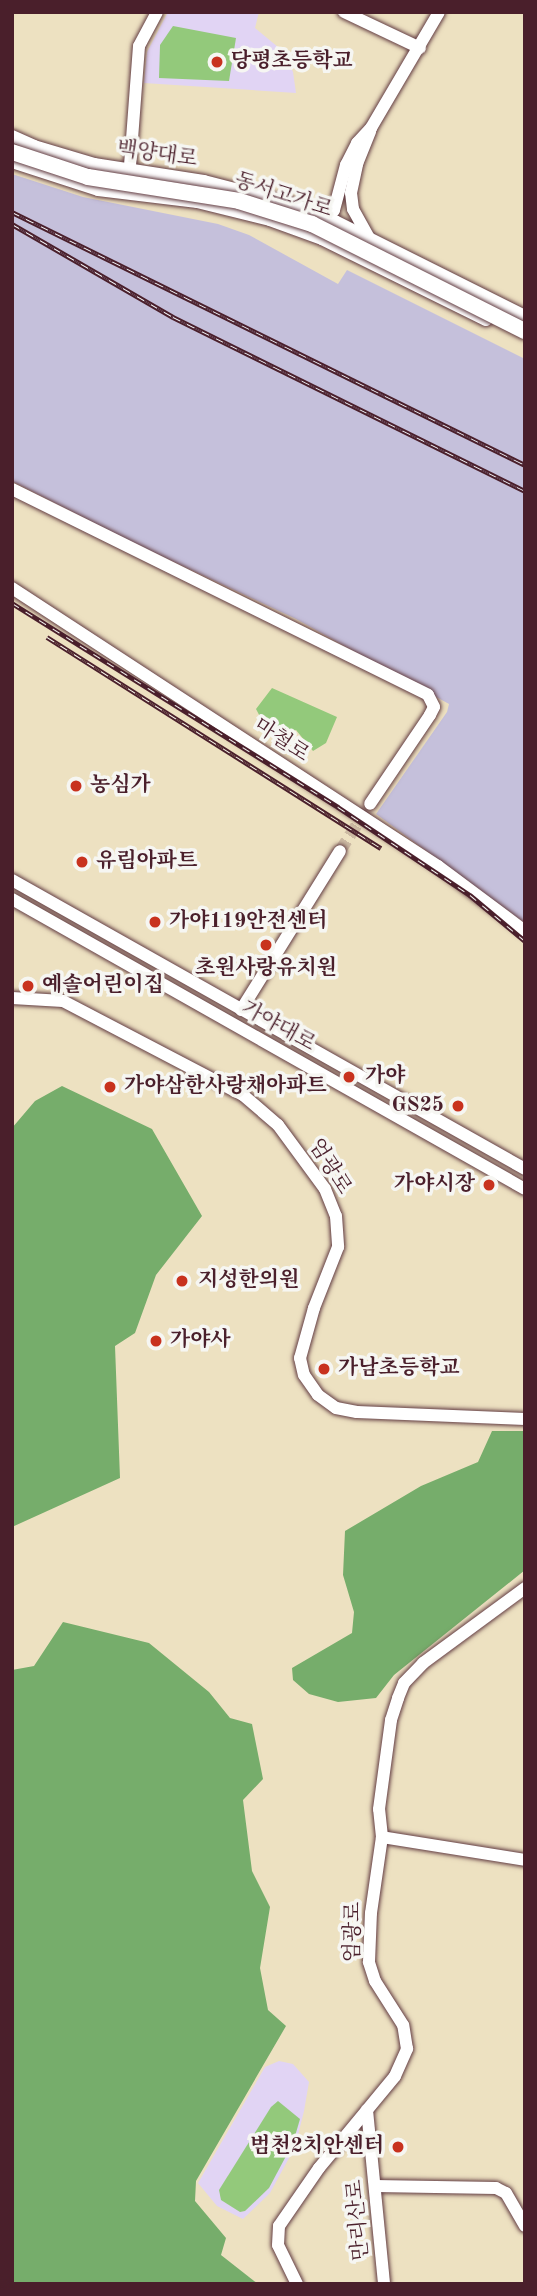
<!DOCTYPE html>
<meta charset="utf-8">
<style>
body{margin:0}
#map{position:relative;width:537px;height:2296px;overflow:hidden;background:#ede1c1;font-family:"Old Standard TT","Noto Serif KR",serif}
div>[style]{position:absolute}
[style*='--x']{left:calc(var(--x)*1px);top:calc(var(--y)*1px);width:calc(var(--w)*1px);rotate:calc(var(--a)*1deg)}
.built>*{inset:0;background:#e1d4f4}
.industrial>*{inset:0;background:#c5c0db}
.green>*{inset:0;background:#93c97b}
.forest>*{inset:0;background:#76ad6b}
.secondary-tunnel>*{height:12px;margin-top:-6px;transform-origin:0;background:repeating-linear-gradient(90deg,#ccbaa3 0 12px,transparent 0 18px)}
.roads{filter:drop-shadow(0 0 2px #623c42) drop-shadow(0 0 2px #623c42)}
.secondary>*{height:12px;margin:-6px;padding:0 6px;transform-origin:6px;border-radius:6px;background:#fff}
.rail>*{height:5px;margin-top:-2.5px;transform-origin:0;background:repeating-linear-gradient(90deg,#f6f6f2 0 8px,#4a1f2b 0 16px);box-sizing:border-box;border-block:2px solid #4a1f2b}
.bridges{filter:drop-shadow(0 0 2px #623c42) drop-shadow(0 0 2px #623c42)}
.highway-bridge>*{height:16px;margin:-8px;padding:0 8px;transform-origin:8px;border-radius:8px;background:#fff}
.dots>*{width:19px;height:19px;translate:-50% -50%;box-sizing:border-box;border:4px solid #f6f6f2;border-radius:50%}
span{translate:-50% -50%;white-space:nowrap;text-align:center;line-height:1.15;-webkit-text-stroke:7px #f6f6f2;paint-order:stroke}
.poi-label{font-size:21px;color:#4a1f2b;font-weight:700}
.left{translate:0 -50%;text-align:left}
.right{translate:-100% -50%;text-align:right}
.street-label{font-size:21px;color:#4a1f2b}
.frame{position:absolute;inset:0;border:14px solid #4a1f2b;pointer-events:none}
</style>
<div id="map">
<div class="built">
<i style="clip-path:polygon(168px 12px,259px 12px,255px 28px,284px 52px,293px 72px,296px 93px,144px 83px,147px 52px)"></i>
<i style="clip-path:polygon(279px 2061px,293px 2064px,309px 2082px,304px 2111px,295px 2147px,270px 2193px,243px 2219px,217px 2206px,198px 2183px,265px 2067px)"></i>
</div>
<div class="industrial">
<i style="clip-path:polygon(12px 174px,83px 197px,218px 224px,249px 235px,338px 284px,347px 270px,525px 359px,525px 923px,376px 814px,447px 712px,449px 704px,296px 619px,134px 543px,12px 481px)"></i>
</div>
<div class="green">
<i style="clip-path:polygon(173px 26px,236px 38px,229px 81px,159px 78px,160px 45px)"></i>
<i style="clip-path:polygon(272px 688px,337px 717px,326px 743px,313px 751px,296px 730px,284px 735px,266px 728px,256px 709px)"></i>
<i style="clip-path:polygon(278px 2101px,300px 2119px,293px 2143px,269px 2188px,245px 2211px,240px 2212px,221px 2200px,219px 2190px,271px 2107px)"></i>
</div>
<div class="forest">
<i style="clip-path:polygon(62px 1086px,152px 1129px,202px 1216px,156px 1275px,135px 1333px,115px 1346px,120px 1478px,12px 1527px,12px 1128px,35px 1101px)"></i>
<i style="clip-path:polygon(492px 1431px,525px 1431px,525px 1570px,394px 1675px,376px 1698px,338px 1702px,309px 1694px,293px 1680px,292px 1668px,352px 1633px,354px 1612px,343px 1575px,345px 1531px,421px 1486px,478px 1462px)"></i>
<i style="clip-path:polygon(63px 1622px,149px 1643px,209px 1692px,230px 1718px,252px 1724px,263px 1779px,243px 1800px,252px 1871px,270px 1907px,260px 1968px,268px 2010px,286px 2026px,196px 2181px,195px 2201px,226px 2238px,221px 2255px,258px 2284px,12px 2284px,12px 1670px,34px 1666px)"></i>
</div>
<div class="secondary-tunnel">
<i style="--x:340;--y:851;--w:56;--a:-57.4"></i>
</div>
<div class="roads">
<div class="secondary">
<i style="--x:344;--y:12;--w:84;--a:25.3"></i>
<i style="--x:12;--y:136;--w:24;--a:24"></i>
<i style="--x:34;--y:146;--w:63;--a:16.7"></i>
<i style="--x:94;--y:164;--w:111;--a:8.8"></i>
<i style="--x:204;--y:181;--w:92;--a:14.5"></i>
<i style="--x:293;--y:204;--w:45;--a:22"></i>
<i style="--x:335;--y:221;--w:212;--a:26.6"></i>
<i style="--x:12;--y:162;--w:90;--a:18"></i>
<i style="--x:98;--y:190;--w:100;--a:6.9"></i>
<i style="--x:197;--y:202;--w:75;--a:13.9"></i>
<i style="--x:270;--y:220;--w:55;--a:20.1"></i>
<i style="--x:322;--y:239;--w:183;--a:26.3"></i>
<i style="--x:129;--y:179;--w:133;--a:-85.7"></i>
<i style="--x:139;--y:46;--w:38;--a:-62"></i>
<i style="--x:317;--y:211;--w:17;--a:-3"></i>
<i style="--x:334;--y:210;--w:47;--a:-75.1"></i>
<i style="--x:346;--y:165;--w:25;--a:-63"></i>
<i style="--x:357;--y:143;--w:21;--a:-47"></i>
<i style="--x:371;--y:128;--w:134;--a:-59.6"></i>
<i style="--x:369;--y:238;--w:33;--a:-119"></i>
<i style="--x:353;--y:209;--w:16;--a:-97"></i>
<i style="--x:351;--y:193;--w:30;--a:-78"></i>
<i style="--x:357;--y:164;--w:35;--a:-68"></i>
<i style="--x:12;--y:489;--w:464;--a:26.3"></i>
<i style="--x:428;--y:695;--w:13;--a:63"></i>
<i style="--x:434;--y:707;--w:9;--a:117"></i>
<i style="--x:430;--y:715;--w:107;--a:124"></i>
<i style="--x:12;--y:588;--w:509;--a:33.13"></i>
<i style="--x:438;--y:866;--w:109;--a:36.8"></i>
<i style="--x:12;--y:880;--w:589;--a:29.39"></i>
<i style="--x:12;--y:899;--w:589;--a:29.48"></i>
<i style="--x:12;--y:998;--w:51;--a:3.4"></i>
<i style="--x:63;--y:1001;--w:203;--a:27.6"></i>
<i style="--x:243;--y:1095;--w:46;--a:40.6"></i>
<i style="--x:278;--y:1125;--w:79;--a:53.7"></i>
<i style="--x:325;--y:1189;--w:29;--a:68"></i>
<i style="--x:336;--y:1216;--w:31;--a:86"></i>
<i style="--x:338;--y:1247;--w:66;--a:111.5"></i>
<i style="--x:314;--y:1308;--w:52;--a:105.6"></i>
<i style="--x:300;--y:1358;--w:17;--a:77"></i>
<i style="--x:304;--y:1375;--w:24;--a:55"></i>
<i style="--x:318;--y:1395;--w:22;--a:36"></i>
<i style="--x:336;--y:1408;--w:21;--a:11"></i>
<i style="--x:357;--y:1412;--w:168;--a:2.4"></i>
<i style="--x:241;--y:1010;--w:187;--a:-58.1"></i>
<i style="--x:382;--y:1837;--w:145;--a:9.1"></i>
<i style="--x:367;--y:2110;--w:175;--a:84.4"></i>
<i style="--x:375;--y:2186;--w:121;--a:0.9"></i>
<i style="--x:496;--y:2188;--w:11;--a:27"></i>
<i style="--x:506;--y:2193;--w:38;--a:60"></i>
<i style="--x:297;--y:2284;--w:43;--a:-116"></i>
<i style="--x:278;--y:2245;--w:19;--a:-87"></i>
<i style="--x:279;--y:2226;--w:70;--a:-55.4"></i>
<i style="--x:319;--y:2168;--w:119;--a:-50.4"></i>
<i style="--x:395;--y:2076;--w:30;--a:-66"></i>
<i style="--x:407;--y:2049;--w:24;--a:-99"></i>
<i style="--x:403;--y:2025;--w:52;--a:-122.5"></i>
<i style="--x:375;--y:1981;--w:20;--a:-108"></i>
<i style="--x:369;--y:1962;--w:49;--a:-87.7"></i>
<i style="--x:371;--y:1913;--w:77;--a:-81.8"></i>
<i style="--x:382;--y:1837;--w:28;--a:-96"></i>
<i style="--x:379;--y:1809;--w:90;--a:-82.3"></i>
<i style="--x:391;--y:1720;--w:23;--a:-72"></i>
<i style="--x:398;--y:1698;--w:16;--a:-68"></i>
<i style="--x:404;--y:1683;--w:28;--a:-46"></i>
<i style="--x:423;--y:1663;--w:127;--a:-36.3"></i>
</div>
</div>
<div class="rail">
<i style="--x:12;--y:212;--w:572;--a:26.25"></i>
<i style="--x:12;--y:224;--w:186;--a:30"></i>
<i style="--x:173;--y:317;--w:393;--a:26.3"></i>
<i style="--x:12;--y:603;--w:385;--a:32"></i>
<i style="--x:338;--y:807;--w:159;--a:33.7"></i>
<i style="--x:470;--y:895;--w:72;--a:39.9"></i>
<i style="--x:47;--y:637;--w:395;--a:32.3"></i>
</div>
<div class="bridges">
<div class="highway-bridge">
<i style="--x:12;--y:152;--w:80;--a:18.2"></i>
<i style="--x:88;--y:177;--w:153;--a:9"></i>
<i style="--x:239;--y:201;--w:77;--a:17.5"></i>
<i style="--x:312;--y:224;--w:238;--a:26.7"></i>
</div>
</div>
<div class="dots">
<i style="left:217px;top:62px;background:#c8321e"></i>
<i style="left:76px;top:786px;background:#c8321e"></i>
<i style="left:82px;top:862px;background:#c8321e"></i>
<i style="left:155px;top:922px;background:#c8321e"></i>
<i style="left:266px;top:945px;background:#c8321e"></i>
<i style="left:28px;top:986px;background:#c8321e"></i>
<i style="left:349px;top:1077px;background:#c8321e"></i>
<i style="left:110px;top:1087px;background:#c8321e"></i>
<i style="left:458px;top:1106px;background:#c8321e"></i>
<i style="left:489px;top:1185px;background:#c8321e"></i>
<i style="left:182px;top:1281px;background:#c8321e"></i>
<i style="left:156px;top:1341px;background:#c8321e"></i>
<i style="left:324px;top:1369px;background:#c8321e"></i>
<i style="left:398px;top:2147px;background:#c8321e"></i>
</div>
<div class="poi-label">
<span class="left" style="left:231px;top:62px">당평초등학교</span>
<span class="left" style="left:90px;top:786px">농심가</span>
<span class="left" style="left:96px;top:862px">유림아파트</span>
<span class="left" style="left:169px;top:922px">가야119안전센터</span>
<span style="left:266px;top:969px">초원사랑유치원</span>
<span class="left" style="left:42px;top:986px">예솔어린이집</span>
<span class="left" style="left:365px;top:1077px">가야</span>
<span class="left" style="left:124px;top:1087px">가야삼한사랑채아파트</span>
<span class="right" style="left:444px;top:1106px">GS25</span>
<span class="right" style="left:475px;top:1185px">가야시장</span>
<span class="left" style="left:198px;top:1281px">지성한의원</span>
<span class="left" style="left:170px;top:1341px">가야사</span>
<span class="left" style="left:338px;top:1369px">가남초등학교</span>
<span class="right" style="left:384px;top:2147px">범천2치안센터</span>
</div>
<div class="street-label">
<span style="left:157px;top:155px;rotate:8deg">백양대로</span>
<span style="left:283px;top:196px;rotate:18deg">동서고가로</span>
<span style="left:281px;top:741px;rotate:33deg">마철로</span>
<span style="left:278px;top:1027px;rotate:29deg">가야대로</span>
<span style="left:329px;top:1167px;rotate:58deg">엄광로</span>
<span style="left:354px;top:1932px;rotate:-89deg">엄광로</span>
<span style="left:359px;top:2220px;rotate:-95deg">만리산로</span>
</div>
<div class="frame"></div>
</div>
